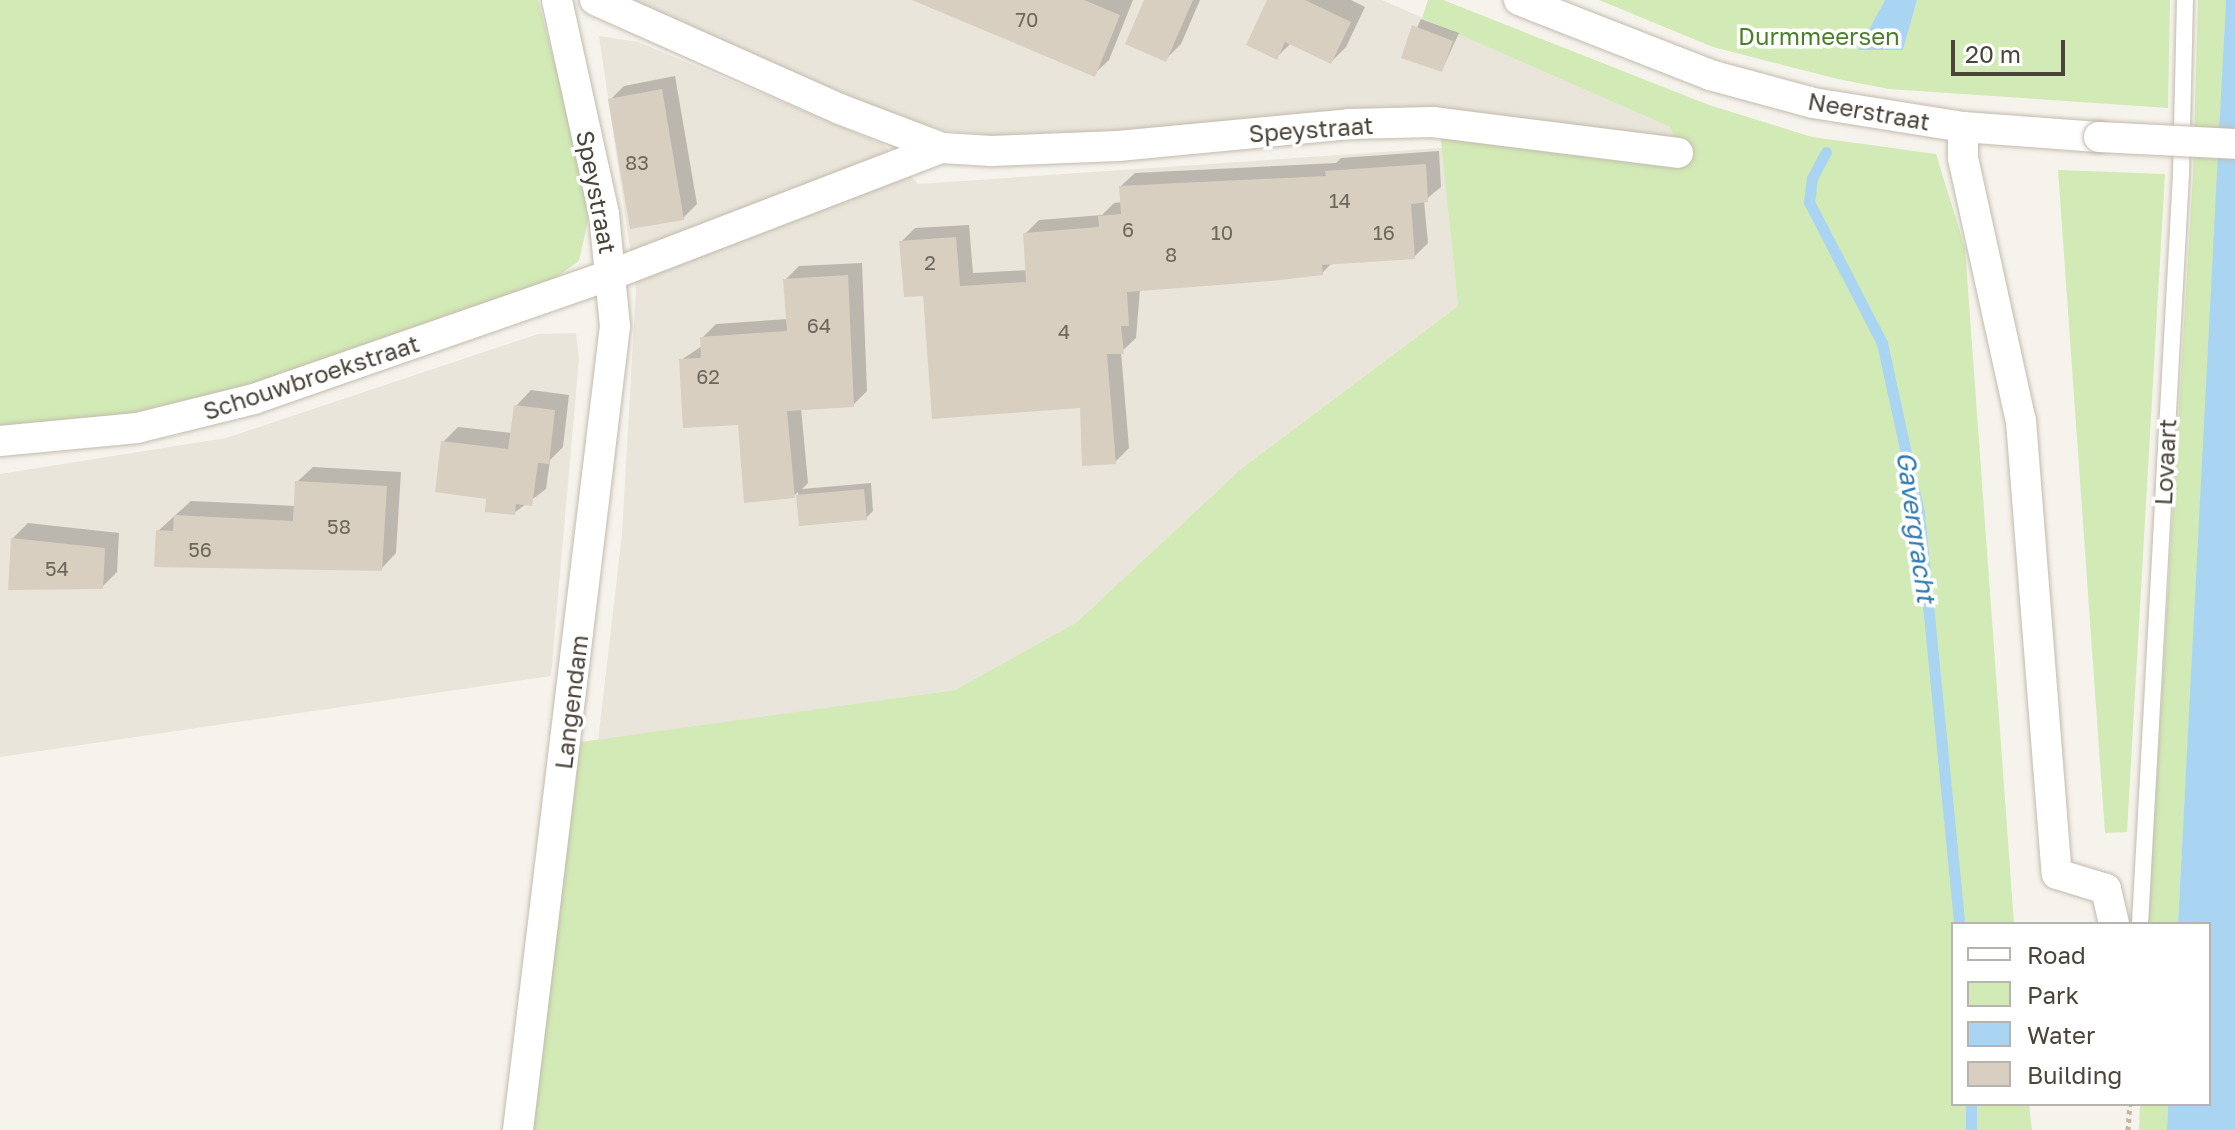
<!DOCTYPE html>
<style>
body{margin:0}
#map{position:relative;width:2235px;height:1130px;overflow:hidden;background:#f6f3ec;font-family:"Golos Text",sans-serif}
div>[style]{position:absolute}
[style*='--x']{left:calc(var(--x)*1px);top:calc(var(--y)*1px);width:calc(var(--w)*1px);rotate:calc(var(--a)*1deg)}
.residential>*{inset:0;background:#eae5da}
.green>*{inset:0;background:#d2eab5}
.water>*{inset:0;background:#a9d4f2}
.shadow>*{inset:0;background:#0003}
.stream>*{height:11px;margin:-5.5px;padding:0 5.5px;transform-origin:5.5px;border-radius:5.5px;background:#a9d4f2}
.building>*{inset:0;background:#d8cfc1}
.path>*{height:5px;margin-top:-2.5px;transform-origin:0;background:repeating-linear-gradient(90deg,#c4b79f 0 4px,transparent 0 8px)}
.roads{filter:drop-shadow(0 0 2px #c2bbae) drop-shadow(0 0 2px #c2bbae)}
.lane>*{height:16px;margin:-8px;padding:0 8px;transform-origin:8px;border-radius:8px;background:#fff}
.street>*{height:30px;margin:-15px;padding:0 15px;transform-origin:15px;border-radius:15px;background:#fff}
.bridges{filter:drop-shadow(0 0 2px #c2bbae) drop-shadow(0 0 2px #c2bbae)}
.street-bridge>*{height:30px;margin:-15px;padding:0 15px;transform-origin:15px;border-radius:15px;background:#fff}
span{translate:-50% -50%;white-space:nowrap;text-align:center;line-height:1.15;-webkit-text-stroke:7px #fff;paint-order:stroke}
.number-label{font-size:20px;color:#6e675b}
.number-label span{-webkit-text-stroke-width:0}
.park-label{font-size:24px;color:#4a7f2a}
.street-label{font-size:24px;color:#4b4439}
.water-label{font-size:26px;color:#2e7ab2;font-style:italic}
.legend{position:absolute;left:1951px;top:922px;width:260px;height:184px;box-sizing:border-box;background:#fff;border:2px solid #b7b4b0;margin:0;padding:10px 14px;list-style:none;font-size:24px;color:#4b4439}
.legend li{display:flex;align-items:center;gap:16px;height:40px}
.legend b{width:40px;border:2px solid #b7b4b0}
.scale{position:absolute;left:1951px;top:40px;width:114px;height:36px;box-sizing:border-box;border:4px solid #4b4439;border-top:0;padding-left:10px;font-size:24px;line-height:28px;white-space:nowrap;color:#4b4439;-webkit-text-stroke:6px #fff;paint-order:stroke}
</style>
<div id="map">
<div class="residential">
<i style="clip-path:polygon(622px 0,1382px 0,1670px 127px,1679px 146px,1431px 111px,1122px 135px,1007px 137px,943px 130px,851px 102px)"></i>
<i style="clip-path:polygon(599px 36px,638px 42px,883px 144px,918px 184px,1442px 148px,1458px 306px,1242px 468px,1077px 622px,955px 690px,598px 741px,622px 534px,636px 289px)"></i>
<i style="clip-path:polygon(576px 333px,579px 359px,551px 676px,0 757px,0 474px,226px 438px,538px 334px)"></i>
</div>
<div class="green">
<i style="clip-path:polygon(0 0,538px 0,585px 179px,588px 220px,579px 261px,547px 284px,251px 389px,136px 415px,0 427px)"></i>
<i style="clip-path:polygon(1428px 0,1443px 0,1709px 105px,1812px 137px,1936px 154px,1965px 248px,2014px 924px,1953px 924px,1953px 1104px,2029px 1104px,2032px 1130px,530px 1130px,581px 742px,955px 690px,1077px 622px,1242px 468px,1458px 306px,1440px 131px,1686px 162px,1670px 127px,1422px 18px)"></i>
<i style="clip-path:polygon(1599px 0,1885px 0,1859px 49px,1903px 50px,1917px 0,2170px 0,2168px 108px,1889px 89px,1838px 79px,1713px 47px)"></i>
<i style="clip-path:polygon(2198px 0,2226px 0,2218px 176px,2178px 924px,2148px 924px,2193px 174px)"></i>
<i style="clip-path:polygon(2058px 170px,2165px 174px,2127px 832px,2105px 833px)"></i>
<i style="clip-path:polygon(2140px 1104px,2168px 1104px,2167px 1130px,2139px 1130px)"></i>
</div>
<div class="water">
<i style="clip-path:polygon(1885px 0,1917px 0,1903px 50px,1858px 50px)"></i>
<i style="clip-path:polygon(2226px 0,2235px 0,2235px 1130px,2167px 1130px,2168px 1104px,2209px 1104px,2209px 924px,2178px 924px)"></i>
</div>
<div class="shadow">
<i style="clip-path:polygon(913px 0,1133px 0,1109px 60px,1094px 74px)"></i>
<i style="clip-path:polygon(1146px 0,1200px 0,1181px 44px,1166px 59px)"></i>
<i style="clip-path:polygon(1270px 0,1351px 0,1365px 7px,1346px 47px,1331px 62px,1291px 43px,1276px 58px)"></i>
<i style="clip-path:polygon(1421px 19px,1459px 33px,1442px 70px,1404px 56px)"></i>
<i style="clip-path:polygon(675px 76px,697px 204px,683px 218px,610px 100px,624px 86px)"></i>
<i style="clip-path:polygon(1439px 151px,1441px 187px,1424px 201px,1428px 243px,1414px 257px,1333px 262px,1322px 273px,1140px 289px,1136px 338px,1121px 352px,1129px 448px,1115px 462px,1082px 406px,925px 294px,901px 242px,915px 228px,969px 225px,973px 273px,1028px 270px,1025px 234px,1039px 220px,1102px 215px,1114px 203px,1123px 202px,1121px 186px,1135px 173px,1336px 163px,1341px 158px)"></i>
<i style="clip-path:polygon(862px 263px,867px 391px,853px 405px,801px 408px,808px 483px,802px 489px,871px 483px,873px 511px,866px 518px,801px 524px,798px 492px,794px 496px,740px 423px,681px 360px,702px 346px,702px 338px,716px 324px,788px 319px,785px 280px,799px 266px)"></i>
<i style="clip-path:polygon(531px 390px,569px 395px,563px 447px,550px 460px,546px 489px,514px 513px,488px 498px,443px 442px,458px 427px,512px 433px,516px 406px)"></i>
<i style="clip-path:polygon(313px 467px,401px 472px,396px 553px,381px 569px,158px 531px,191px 501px,296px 506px,297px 482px)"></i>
<i style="clip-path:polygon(28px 523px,119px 533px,117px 572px,102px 587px,13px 538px)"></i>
</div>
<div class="stream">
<i style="--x:1826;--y:152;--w:30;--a:118"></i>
<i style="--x:1812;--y:178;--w:24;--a:97"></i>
<i style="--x:1809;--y:202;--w:159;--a:62.6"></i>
<i style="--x:1882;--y:343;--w:174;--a:77.7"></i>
<i style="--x:1919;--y:513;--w:413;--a:84.4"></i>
<i style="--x:1971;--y:1130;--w:26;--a:-90"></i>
</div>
<div class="building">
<i style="clip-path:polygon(912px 0,1084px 0,1120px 15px,1095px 77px)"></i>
<i style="clip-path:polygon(1144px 0,1193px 0,1166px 62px,1125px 44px)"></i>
<i style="clip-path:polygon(1267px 0,1305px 0,1351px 22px,1331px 64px,1285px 42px,1277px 60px,1246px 45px)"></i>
<i style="clip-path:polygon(1412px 25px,1453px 41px,1442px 72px,1401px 58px)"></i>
<i style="clip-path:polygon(662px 89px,684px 220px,630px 229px,608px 99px)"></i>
<i style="clip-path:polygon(1426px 164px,1428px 202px,1411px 204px,1415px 259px,1322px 265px,1323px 275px,1271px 281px,1127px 292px,1129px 326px,1121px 326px,1124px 354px,1107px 354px,1116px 464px,1082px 466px,1080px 408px,932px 419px,923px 296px,904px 297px,899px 241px,956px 237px,960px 286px,1026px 282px,1023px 233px,1099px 227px,1098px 216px,1121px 214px,1119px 186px,1326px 176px,1325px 171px)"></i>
<i style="clip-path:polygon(848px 275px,854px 407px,787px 411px,795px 498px,744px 503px,738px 425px,683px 428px,679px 359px,701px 358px,700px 337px,787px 331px,783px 279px)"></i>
<i style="clip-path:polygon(514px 405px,555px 410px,549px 464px,538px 463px,532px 506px,516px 504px,515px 515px,485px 512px,486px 499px,435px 492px,441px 441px,508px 449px)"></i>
<i style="clip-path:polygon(295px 481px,387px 486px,382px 571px,154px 567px,156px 530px,173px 531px,174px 515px,293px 521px)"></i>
<i style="clip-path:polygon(864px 489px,867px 520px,799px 526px,796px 495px)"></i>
<i style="clip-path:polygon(11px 538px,105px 548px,103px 589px,8px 590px)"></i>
</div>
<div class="path">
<i style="--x:2128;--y:1130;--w:26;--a:-86"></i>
</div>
<div class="roads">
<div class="lane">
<i style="--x:2140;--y:924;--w:751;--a:-86.87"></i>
<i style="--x:2181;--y:174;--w:174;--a:-88.7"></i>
</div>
<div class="street">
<i style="--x:595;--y:0;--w:268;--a:24"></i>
<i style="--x:840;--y:109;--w:109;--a:20.9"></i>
<i style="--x:1519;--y:0;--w:205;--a:21.4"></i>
<i style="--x:1710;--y:75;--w:107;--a:15.2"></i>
<i style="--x:1813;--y:103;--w:152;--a:9.1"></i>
<i style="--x:1963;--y:127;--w:136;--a:4.2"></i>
<i style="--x:1963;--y:127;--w:31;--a:90"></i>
<i style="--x:1963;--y:158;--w:269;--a:77.6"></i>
<i style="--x:2021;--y:421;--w:454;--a:85.5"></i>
<i style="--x:2057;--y:874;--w:51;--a:17"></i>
<i style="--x:2106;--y:889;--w:36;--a:77"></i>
<i style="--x:0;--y:441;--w:138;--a:-5.4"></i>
<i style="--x:137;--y:428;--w:121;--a:-13.9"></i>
<i style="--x:254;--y:399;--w:380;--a:-19.2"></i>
<i style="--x:613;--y:274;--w:352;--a:-21"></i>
<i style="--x:942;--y:148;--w:49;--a:3.5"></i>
<i style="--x:991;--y:151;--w:127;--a:-2.3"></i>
<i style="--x:1118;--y:146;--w:232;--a:-5.4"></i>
<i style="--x:1349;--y:124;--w:84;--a:-1.4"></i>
<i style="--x:1433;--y:122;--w:247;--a:7.2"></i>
<i style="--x:518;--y:1130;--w:810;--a:-83.12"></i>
<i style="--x:615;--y:326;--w:113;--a:-95.6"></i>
<i style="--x:604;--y:214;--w:219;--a:-102.4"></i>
</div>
</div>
<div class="bridges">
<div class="street-bridge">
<i style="--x:2099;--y:137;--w:136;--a:2.9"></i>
</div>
</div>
<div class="number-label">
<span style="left:1027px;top:19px">70</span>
<span style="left:637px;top:162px">83</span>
<span style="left:1340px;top:200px">14</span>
<span style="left:1128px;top:229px">6</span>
<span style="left:1222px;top:232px">10</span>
<span style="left:1384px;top:232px">16</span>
<span style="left:1171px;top:254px">8</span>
<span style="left:930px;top:262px">2</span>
<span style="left:819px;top:325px">64</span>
<span style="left:1064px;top:331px">4</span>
<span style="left:708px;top:376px">62</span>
<span style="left:339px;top:526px">58</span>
<span style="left:200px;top:549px">56</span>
<span style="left:57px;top:568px">54</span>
</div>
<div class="park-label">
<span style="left:1819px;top:36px">Durmmeersen</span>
</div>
<div class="street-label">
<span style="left:1869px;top:111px;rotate:10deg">Neerstraat</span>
<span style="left:1311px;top:129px;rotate:-4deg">Speystraat</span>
<span style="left:597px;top:192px;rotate:79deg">Speystraat</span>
<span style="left:311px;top:377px;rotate:-18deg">Schouwbroekstraat</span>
<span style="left:2165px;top:462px;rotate:-87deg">Lovaart</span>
<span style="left:571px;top:702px;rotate:-83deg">Langendam</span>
</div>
<div class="water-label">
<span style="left:1916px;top:527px;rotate:82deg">Gavergracht</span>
</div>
<ul class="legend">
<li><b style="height:10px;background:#fff"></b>Road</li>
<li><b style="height:22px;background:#d2eab5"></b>Park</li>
<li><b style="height:22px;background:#a9d4f2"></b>Water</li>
<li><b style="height:22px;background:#d8cfc1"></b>Building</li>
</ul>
<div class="scale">20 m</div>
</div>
